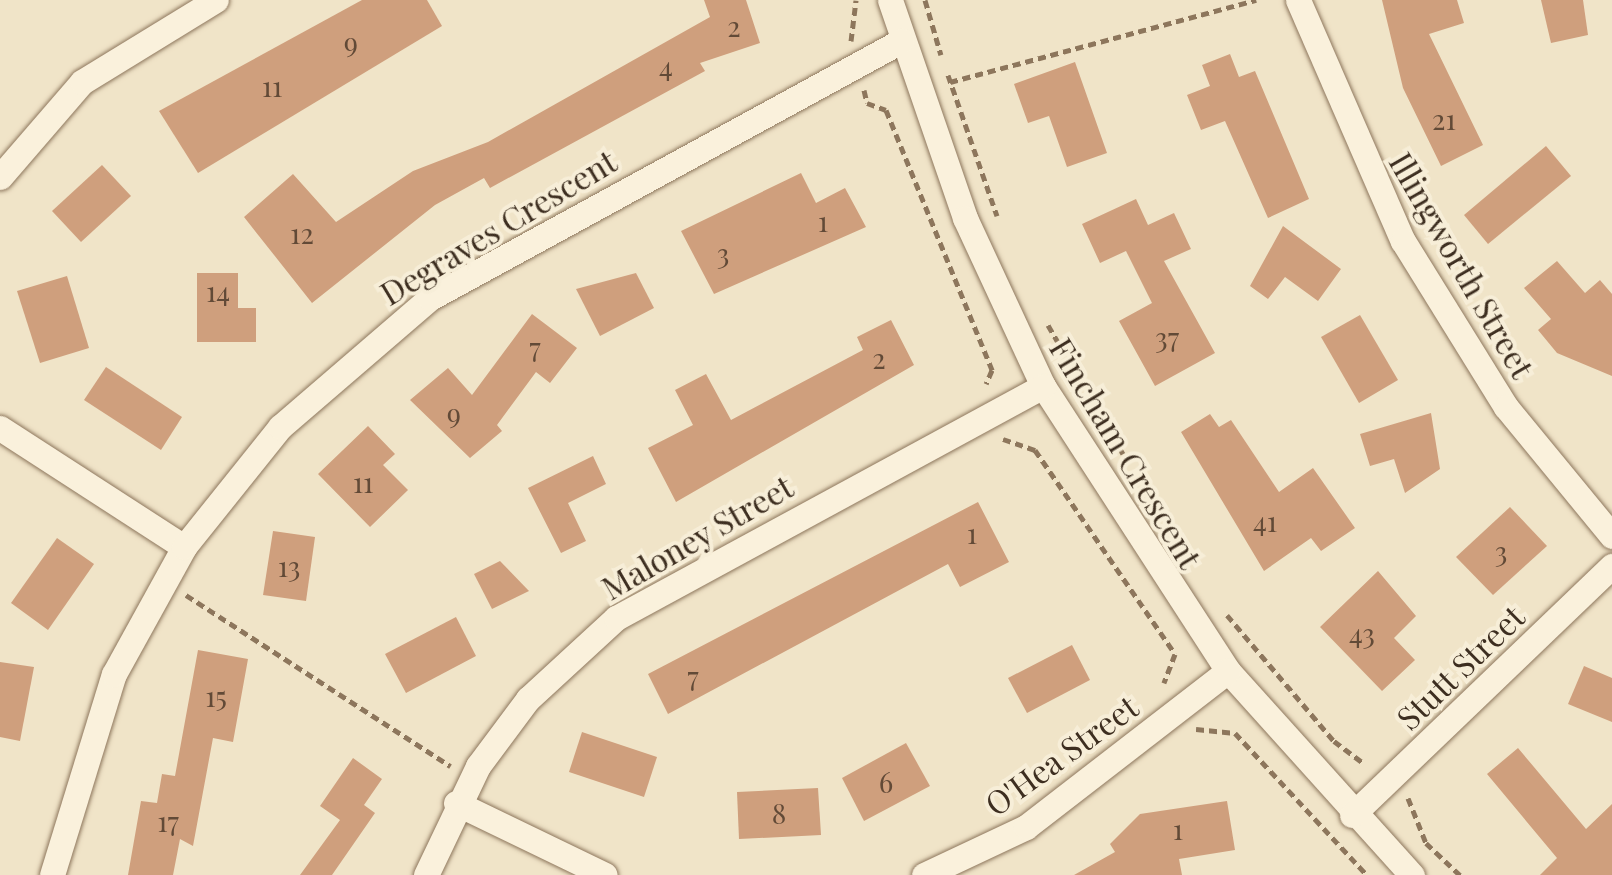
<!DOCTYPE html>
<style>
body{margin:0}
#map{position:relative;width:1612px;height:875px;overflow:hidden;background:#f0e4c8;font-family:"Playfair Display",serif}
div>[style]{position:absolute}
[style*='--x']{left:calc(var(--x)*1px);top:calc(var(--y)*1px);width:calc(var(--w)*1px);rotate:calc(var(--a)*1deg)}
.building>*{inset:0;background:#cf9f7d}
.path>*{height:5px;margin-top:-2.5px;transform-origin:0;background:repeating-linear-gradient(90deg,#8d765c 0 8px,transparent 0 13px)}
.roads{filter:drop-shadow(0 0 2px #8d765c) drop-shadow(0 0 2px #8d765c)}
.minor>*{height:25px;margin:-12.5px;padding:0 12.5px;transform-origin:12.5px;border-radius:12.5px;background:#faf1dc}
span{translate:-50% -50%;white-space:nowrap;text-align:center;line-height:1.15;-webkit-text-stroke:8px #f7eed8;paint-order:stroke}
.number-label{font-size:28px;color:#624a37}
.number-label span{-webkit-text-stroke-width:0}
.street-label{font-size:32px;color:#3d2e20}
</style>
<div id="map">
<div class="building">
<i style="clip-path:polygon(362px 0,427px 0,442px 26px,198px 173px,159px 111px)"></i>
<i style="clip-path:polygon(704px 0,746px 0,760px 43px,700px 63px,705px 71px,490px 188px,484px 178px,435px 205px,312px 303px,244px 217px,293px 174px,336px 222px,413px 171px,488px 142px,710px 17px)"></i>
<i style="clip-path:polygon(1382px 0,1457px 0,1464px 23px,1429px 34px,1483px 145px,1441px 166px,1403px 88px)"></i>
<i style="clip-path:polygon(1541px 0,1583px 0,1588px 35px,1551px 43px)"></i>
<i style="clip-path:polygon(1230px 54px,1239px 77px,1255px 71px,1309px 199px,1268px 218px,1225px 121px,1201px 130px,1187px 95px,1210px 86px,1202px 65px)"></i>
<i style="clip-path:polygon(1075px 62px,1107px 153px,1067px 167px,1049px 116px,1028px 123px,1014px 84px)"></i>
<i style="clip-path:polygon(1546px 146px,1571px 176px,1488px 244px,1464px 215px)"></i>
<i style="clip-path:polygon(102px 165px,131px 196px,81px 242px,52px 211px)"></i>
<i style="clip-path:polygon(801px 173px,816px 203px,845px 188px,866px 227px,714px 294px,681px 231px)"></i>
<i style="clip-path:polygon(1136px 199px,1148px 225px,1174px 213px,1191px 249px,1164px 261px,1215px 353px,1155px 386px,1119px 321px,1152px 303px,1126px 251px,1100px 263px,1082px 224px)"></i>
<i style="clip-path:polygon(1283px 226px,1341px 269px,1318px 301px,1285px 277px,1268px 299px,1250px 286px)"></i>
<i style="clip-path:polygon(1557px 261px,1585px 293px,1600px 280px,1612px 294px,1612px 376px,1557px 353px,1538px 330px,1551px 319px,1524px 288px)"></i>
<i style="clip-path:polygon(197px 273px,238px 273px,238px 308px,256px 308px,256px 342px,197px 342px)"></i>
<i style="clip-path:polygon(636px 273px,654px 308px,600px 336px,576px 289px)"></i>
<i style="clip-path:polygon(67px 276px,89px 348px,40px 363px,17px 291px)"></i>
<i style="clip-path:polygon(532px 314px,577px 348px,550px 383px,536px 372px,497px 425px,502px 431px,470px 458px,410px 400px,448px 368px,472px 395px)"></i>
<i style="clip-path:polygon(1360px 315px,1398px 380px,1359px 403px,1321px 337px)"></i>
<i style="clip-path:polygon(891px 320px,914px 365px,676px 502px,648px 448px,693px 425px,675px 390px,706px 374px,731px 420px,863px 350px,857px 337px)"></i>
<i style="clip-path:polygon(106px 367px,182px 417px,161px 450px,84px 400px)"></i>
<i style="clip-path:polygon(1431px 413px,1440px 469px,1405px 493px,1394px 459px,1370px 466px,1360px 434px)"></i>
<i style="clip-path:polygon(1210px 414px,1219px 427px,1231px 420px,1279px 492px,1313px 468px,1355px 528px,1321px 551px,1311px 538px,1264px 571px,1181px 432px)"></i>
<i style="clip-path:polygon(368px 426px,395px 454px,383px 465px,408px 490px,370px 527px,318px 474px)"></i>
<i style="clip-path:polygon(593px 456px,606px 484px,568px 503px,586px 541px,561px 553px,528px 488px)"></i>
<i style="clip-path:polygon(978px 502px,1009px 562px,960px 587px,948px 564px,668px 714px,648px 674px)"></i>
<i style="clip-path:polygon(1510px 507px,1547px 546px,1493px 595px,1456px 557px)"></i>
<i style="clip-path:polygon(273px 531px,315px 537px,306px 601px,263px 595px)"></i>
<i style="clip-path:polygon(57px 538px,94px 564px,48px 630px,11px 603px)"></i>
<i style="clip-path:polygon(500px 561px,529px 591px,492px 609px,474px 574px)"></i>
<i style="clip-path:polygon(1378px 571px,1416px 616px,1394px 638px,1415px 660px,1382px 691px,1320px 627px)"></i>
<i style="clip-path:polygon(456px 617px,476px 656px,406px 693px,385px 654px)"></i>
<i style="clip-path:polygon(1072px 645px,1090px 680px,1027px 713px,1008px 678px)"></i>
<i style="clip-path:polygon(198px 650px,248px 659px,233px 742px,213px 738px,193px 846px,180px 839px,173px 875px,128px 875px,141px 801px,157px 803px,162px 774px,175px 776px)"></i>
<i style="clip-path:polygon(0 662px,34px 667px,20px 741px,0 737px)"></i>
<i style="clip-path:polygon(1584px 666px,1612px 678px,1612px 722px,1568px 704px)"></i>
<i style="clip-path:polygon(582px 732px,657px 757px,644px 797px,569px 772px)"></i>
<i style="clip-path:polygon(906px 743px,930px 786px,864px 821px,842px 778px)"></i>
<i style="clip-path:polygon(1518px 748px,1586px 829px,1612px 804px,1612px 875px,1540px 875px,1557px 858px,1487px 774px)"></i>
<i style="clip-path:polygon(353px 758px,382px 779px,364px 805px,375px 813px,332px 875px,300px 875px,340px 820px,320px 806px)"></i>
<i style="clip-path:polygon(818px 788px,821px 835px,739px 839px,737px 792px)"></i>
<i style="clip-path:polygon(1227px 801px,1235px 850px,1179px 859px,1182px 875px,1074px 875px,1115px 852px,1110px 844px,1140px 814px)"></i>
</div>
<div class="path">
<i style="--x:925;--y:0;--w:57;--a:73.8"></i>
<i style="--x:851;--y:41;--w:41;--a:-83"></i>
<i style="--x:948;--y:75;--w:149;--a:70.8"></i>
<i style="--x:950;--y:82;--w:317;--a:-15"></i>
<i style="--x:864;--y:90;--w:13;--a:77"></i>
<i style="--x:867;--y:103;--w:20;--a:20"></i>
<i style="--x:886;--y:110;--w:281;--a:67.8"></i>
<i style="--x:992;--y:370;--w:15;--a:113"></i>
<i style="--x:1048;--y:325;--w:149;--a:59.8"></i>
<i style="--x:1003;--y:439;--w:34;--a:19"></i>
<i style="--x:1035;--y:450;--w:247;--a:55.5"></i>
<i style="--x:1175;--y:654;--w:31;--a:111"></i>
<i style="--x:186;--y:595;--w:315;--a:32.9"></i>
<i style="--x:1227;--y:615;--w:165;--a:49.7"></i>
<i style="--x:1334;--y:741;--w:38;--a:37"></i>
<i style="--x:1196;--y:729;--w:39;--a:6"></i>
<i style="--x:1235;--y:733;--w:194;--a:47.1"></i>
<i style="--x:1408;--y:798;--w:48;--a:68.2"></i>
<i style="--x:1426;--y:843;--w:47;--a:43.3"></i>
</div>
<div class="roads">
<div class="minor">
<i style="--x:890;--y:0;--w:231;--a:71"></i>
<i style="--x:965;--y:218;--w:185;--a:65.1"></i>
<i style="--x:1043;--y:386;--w:340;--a:57"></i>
<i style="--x:1228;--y:671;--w:275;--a:48"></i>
<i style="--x:1298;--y:0;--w:263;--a:66.5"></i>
<i style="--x:1403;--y:241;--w:195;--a:58.2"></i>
<i style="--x:1506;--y:407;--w:167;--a:50.6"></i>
<i style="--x:0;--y:177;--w:125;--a:-49.2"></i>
<i style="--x:82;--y:82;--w:157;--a:-31.5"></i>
<i style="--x:0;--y:428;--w:219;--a:32.9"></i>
<i style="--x:456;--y:803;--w:165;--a:25.8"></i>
<i style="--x:1352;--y:815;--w:360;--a:-43.8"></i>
<i style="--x:52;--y:875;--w:210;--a:-72.9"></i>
<i style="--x:114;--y:674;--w:145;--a:-61.1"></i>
<i style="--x:184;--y:547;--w:154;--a:-51.3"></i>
<i style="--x:280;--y:427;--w:198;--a:-40.7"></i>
<i style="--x:430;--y:298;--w:537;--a:-28.62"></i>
<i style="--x:426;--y:875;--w:121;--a:-64.5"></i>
<i style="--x:478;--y:766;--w:84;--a:-53.3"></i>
<i style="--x:528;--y:699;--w:120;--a:-42.6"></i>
<i style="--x:616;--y:618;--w:486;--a:-28.5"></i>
<i style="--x:924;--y:875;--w:113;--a:-25.2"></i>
<i style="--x:1026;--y:827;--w:255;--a:-37.7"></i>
</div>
</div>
<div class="number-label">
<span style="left:734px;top:26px">2</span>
<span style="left:351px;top:42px">9</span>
<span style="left:666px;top:66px">4</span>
<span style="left:272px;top:86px">11</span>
<span style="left:1444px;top:119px">21</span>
<span style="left:823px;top:221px">1</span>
<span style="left:302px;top:233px">12</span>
<span style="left:723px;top:253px">3</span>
<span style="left:218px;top:291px">14</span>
<span style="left:1167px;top:337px">37</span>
<span style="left:535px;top:347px">7</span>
<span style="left:879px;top:358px">2</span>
<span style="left:454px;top:413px">9</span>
<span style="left:363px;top:482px">11</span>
<span style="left:1265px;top:521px">41</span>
<span style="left:972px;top:533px">1</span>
<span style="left:1501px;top:551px">3</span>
<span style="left:289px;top:566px">13</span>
<span style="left:1362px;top:633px">43</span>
<span style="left:693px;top:676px">7</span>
<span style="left:216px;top:696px">15</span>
<span style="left:886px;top:782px">6</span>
<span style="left:779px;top:813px">8</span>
<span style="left:168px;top:821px">17</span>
<span style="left:1178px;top:829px">1</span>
</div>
<div class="street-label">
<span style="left:498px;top:227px;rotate:-31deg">Degraves Crescent</span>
<span style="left:1462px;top:265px;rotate:60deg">Illingworth Street</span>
<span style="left:1126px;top:453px;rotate:59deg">Fincham Crescent</span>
<span style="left:697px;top:537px;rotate:-30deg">Maloney Street</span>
<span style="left:1460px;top:667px;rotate:-44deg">Stutt Street</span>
<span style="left:1061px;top:755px;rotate:-36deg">O'Hea Street</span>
</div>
</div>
